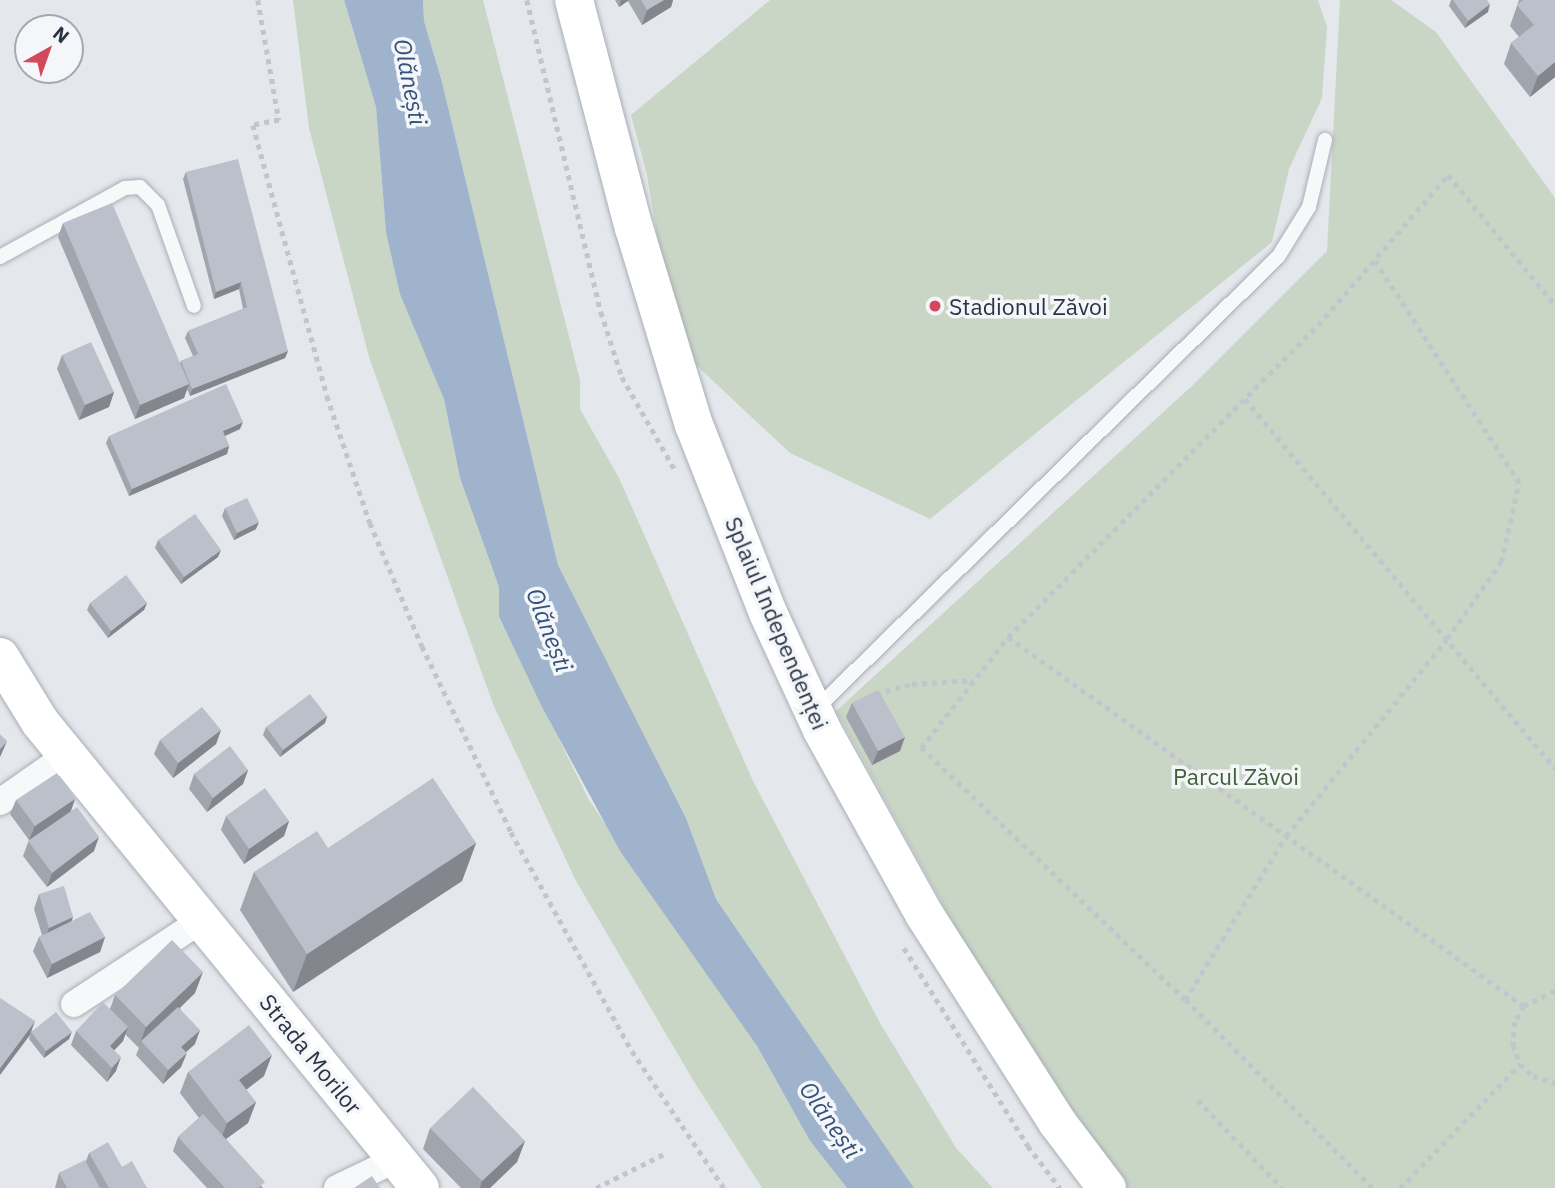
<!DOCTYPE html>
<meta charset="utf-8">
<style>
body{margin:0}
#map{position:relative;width:1555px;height:1188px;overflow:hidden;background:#e4e7ec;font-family:"IBM Plex Sans",sans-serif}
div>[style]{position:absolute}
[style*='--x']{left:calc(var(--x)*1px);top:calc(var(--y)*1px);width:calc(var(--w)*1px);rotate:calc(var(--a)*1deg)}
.green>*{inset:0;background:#c9d6c5}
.water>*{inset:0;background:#9fb4cc}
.path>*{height:4.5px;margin-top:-2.25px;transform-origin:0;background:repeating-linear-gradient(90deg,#c2c5cb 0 5px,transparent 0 10px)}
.roads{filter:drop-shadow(0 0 2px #a9aeb7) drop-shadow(0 0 2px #a9aeb7)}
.lane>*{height:14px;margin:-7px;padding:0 7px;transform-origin:7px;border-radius:7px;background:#f7f8fa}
.street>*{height:26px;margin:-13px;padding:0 13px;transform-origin:13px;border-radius:13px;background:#f7f8fa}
.secondary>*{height:38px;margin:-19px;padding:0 19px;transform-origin:19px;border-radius:19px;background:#fff}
.wall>*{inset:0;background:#a1a5ae}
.shaded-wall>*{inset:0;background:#83868d}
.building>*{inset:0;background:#bbc0ca}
.dots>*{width:19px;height:19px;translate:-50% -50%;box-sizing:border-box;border:4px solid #f4f6f9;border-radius:50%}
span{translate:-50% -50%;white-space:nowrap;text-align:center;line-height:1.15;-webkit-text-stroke:7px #f4f6f9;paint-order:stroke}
.poi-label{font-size:23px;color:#2b3445}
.left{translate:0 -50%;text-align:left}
.street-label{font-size:23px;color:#2b3445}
.park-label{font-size:23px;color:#3f6138}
.water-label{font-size:24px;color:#34527a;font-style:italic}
.north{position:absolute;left:14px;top:14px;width:70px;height:70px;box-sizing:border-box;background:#f4f6f9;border:2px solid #a4a8b1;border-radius:50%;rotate:40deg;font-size:19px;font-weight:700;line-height:28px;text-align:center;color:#2b3445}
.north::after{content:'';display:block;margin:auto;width:24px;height:32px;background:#d1495b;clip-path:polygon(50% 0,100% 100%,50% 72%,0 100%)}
</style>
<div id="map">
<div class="green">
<i style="clip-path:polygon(293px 0,344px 0,376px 107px,386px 232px,444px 399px,460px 478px,499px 587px,499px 618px,589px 800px,757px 1046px,810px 1141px,847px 1188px,762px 1188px,693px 1080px,576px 881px,493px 704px,369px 357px,309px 128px)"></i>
<i style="clip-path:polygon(423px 0,483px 0,580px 380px,580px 409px,619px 478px,753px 781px,880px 1023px,956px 1148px,993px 1188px,914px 1188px,716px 899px,686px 818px,558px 565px,442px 82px,424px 21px)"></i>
<i style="clip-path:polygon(770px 0,1318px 0,1327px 27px,1322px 98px,1289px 169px,1272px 242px,930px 519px,790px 453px,695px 364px,659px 248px,647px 175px,631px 115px)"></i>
<i style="clip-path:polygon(1340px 0,1391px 0,1436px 32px,1555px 198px,1555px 1188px,1122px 1188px,963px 941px,836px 711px,1193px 385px,1327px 251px)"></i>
</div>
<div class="water">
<i style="clip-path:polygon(344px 0,423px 0,424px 21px,442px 82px,558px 565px,686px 818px,716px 899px,914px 1188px,847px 1188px,810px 1141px,757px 1046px,620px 851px,542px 707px,499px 617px,499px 587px,460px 478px,444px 399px,400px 294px,386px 232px,376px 107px)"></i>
</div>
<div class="path">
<i style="--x:258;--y:0;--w:122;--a:80.1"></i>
<i style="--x:279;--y:120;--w:26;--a:169"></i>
<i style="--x:253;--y:125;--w:281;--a:74.7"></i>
<i style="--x:327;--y:396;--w:134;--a:71.3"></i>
<i style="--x:370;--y:523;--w:134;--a:67.1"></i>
<i style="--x:422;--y:646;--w:206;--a:64.4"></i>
<i style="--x:511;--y:832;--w:250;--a:61.1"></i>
<i style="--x:632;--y:1051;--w:165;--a:56.1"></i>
<i style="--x:527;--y:0;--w:321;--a:76.7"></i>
<i style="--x:601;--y:312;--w:68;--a:72.1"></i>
<i style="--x:622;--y:377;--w:107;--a:60.3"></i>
<i style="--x:1245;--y:399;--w:482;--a:50"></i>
<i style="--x:1008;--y:637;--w:634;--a:35.57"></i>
<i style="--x:876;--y:694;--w:37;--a:-16"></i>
<i style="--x:912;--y:684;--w:61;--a:-3.8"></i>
<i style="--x:904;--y:948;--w:234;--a:57.9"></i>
<i style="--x:1028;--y:1146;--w:53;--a:52.7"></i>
<i style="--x:1555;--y:991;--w:34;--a:154"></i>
<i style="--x:1524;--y:1006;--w:18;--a:119"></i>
<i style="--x:1515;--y:1022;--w:23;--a:95"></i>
<i style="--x:1513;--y:1045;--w:20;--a:70"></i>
<i style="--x:1520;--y:1064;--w:18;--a:43"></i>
<i style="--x:1533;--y:1076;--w:23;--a:18"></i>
<i style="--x:1185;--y:1000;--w:193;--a:-58.4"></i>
<i style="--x:1286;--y:836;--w:254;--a:-50.7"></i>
<i style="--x:1447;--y:639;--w:94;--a:-55"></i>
<i style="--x:1501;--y:562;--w:81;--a:-77.2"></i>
<i style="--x:1519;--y:483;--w:266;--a:-123"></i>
<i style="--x:1198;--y:1100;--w:122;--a:46.3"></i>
<i style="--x:596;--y:1188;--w:76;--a:-26.6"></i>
<i style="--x:1372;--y:1188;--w:265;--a:-134.8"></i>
<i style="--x:1185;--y:1000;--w:365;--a:-136.3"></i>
<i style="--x:921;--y:748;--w:141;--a:-51.9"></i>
<i style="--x:1008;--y:637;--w:440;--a:-45.2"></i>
<i style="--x:1318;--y:325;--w:198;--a:-49.1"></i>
<i style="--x:1448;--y:175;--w:168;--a:50.5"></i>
<i style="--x:1400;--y:1188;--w:173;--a:-45.9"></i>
</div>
<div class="roads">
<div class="lane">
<i style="--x:0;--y:257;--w:143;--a:-28.9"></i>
<i style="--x:125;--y:188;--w:15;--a:-4"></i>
<i style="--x:140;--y:187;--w:25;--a:45"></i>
<i style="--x:158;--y:205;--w:107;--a:70.4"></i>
<i style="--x:814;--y:711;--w:649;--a:-44.38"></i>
<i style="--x:1278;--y:257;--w:59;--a:-58.2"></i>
<i style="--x:1309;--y:207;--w:69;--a:-76.6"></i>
</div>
<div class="street">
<i style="--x:0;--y:802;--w:82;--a:-35"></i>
<i style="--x:74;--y:1004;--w:153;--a:-33.3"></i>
<i style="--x:337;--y:1188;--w:67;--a:-25.8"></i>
</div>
<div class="secondary">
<i style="--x:574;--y:0;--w:236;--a:75.3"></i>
<i style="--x:634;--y:228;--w:206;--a:73.1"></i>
<i style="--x:694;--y:425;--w:202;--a:68.5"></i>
<i style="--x:768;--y:613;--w:129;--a:65.2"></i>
<i style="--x:822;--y:730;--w:210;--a:61"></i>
<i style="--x:924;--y:914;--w:247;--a:57.4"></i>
<i style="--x:1057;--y:1122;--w:83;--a:52.9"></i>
<i style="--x:0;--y:657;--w:76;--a:58.4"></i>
<i style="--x:40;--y:722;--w:601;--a:50.8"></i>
</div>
</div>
<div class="wall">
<i style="clip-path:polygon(615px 0,673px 0,671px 7px,642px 25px,628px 1px,619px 7px)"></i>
<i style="clip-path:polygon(1451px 0,1487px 0,1488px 12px,1465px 28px,1449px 6px)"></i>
<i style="clip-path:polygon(1519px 0,1555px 0,1555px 77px,1530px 97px,1504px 64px,1511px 43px,1519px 37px,1510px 26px)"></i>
<i style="clip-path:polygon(186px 172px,288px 351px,285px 358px,190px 396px,187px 389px,184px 398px,135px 419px,58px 237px,63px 223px,180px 363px,181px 361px,193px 356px,185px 338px,188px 331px,243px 309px,239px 289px,214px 299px,183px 179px)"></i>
<i style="clip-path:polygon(62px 355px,114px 392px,109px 407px,79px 420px,57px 369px)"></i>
<i style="clip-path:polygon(240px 429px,225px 436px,229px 446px,227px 454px,129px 496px,106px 443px,109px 436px)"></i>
<i style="clip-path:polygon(225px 508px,256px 529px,234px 540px,222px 516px)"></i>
<i style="clip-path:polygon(158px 540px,218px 557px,181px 584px,155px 548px)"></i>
<i style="clip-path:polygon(90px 603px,147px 603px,144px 610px,108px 638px,87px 610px)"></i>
<i style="clip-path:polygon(852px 703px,900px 751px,872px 765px,846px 717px)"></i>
<i style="clip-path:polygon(327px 716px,325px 723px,280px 757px,263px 735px,266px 727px)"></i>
<i style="clip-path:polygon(221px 730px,216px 744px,173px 778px,154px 754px,160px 740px)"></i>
<i style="clip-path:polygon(248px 770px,243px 784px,207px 812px,189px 789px,194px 774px)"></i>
<i style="clip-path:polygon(75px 799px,71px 811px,94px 851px,47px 887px,23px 856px,29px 840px,10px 814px,16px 800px)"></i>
<i style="clip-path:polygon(226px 816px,289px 821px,284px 836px,244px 864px,221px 830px)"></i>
<i style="clip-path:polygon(476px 843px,462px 881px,293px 992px,240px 910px,254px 872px,328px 848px)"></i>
<i style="clip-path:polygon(39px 894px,73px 917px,71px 921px,105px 937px,100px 952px,47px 978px,33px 951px,39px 937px,42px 935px,34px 909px)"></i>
<i style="clip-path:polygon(195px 993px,180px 1008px,195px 1044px,186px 1052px,181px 1067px,163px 1084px,136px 1055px,139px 1048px,125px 1034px,123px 1041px,114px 1050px,116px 1071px,107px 1082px,71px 1045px,76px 1031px,110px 1009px,115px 995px)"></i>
<i style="clip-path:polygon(31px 1032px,69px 1039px,44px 1058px,29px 1039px)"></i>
<i style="clip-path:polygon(188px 1072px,264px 1076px,246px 1090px,256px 1102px,248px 1123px,226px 1139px,263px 1188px,207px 1188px,173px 1151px,178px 1137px,199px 1118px,180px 1093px)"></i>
<i style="clip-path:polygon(430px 1128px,525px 1141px,517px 1162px,490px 1188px,461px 1188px,423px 1149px)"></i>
<i style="clip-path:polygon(89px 1153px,122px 1167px,147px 1188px,55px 1188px,59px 1173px,86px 1161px)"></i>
</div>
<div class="shaded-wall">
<i style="clip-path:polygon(621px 0,629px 0,619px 7px)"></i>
<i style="clip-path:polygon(664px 0,673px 0,671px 7px,642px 25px,647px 10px)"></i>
<i style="clip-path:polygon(1490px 4px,1488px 12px,1465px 28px,1468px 21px)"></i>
<i style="clip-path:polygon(1555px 62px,1555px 77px,1530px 97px,1538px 76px)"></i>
<i style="clip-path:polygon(241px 282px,239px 289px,214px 299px,216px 292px)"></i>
<i style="clip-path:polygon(288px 351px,285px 358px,190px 396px,192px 389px)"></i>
<i style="clip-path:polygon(189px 384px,184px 398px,135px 419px,140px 405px)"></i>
<i style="clip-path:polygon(114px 392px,109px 407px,79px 420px,85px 405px)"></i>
<i style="clip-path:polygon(243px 422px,240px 429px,220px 438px,223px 431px)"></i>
<i style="clip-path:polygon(229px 446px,227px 454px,129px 496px,132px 489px)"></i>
<i style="clip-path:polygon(259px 522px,256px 529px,234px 540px,237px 533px)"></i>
<i style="clip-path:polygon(221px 550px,218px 557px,181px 584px,184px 577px)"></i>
<i style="clip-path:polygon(147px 603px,144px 610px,108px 638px,111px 631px)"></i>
<i style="clip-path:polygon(327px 716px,325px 723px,280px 757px,283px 750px)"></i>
<i style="clip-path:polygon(221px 730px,216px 744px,173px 778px,178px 763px)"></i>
<i style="clip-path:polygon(905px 737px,900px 751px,872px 765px,878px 751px)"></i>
<i style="clip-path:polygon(7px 741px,1px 755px,0 757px,0 749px)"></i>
<i style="clip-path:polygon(248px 770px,243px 784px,207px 812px,213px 798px)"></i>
<i style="clip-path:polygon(75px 799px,70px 813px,29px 840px,35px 826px)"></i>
<i style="clip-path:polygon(289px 821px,284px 836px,244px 864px,249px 849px)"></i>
<i style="clip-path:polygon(99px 837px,94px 851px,47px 887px,52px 873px)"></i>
<i style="clip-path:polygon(476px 843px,462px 881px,293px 992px,307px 954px)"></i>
<i style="clip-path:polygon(73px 917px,68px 931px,44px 942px,49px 928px)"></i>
<i style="clip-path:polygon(105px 937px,100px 952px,47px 978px,52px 964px)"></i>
<i style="clip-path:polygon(203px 972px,195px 993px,143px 1043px,141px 1041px,138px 1048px,146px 1027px)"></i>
<i style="clip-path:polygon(35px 1021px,30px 1035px,0 1075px,0 1068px)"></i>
<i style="clip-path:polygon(128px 1027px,123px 1041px,105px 1060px,110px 1046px)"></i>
<i style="clip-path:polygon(200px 1030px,195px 1044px,176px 1061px,181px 1047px)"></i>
<i style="clip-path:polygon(72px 1032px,69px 1039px,44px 1058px,46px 1051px)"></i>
<i style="clip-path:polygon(187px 1053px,181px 1067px,163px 1084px,168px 1070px)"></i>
<i style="clip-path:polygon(272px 1055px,264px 1076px,231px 1101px,239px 1080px)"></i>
<i style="clip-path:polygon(121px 1057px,116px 1071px,107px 1082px,112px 1068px)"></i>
<i style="clip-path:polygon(256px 1102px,248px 1123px,219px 1144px,227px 1123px)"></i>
<i style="clip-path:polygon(525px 1141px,517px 1162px,490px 1188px,480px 1188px,482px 1181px)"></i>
</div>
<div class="building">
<i style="clip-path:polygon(641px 0,664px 0,647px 10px)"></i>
<i style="clip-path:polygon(1453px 0,1487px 0,1490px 4px,1468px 21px)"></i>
<i style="clip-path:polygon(1523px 0,1555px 0,1555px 62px,1538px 76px,1511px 43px,1534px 25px,1517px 5px)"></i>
<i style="clip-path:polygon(238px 159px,288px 351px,192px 389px,181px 361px,198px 354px,188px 331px,247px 307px,241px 282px,216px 292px,186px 172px)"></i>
<i style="clip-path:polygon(112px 203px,189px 384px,140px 405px,63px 223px)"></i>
<i style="clip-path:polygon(91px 342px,114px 392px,85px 405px,62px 355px)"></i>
<i style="clip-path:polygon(226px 384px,243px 422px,223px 431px,229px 446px,132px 489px,109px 436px)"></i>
<i style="clip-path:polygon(247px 498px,259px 522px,237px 533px,225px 508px)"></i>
<i style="clip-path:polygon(195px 514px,221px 550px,184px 577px,158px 540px)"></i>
<i style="clip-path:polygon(126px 575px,147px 603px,111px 631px,90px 603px)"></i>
<i style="clip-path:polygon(878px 690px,905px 737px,878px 751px,852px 703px)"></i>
<i style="clip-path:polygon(310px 694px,327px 716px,283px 750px,266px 727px)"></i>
<i style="clip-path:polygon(202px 707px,221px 730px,178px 763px,160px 740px)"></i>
<i style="clip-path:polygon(0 734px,7px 741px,0 749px)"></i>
<i style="clip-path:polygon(230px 746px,248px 770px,213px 798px,194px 774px)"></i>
<i style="clip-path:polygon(57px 773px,75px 799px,35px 826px,16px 800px)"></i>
<i style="clip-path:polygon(433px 778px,476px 843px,307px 954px,254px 872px,317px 831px,328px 848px)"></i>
<i style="clip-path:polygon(265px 788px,289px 821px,249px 849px,226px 816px)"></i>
<i style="clip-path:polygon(77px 807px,99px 837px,52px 873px,28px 841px)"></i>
<i style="clip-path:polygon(64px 886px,73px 917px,49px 928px,39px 894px)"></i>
<i style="clip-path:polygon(90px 912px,105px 937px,52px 964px,39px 937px)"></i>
<i style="clip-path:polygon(172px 940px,203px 972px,146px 1027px,115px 995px)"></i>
<i style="clip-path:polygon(0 998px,35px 1021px,0 1068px)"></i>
<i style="clip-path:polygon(103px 1002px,128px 1027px,110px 1046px,121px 1057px,112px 1068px,76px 1031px)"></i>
<i style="clip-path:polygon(178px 1007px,200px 1030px,181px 1047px,187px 1053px,168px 1070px,141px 1041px)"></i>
<i style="clip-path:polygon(56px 1012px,72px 1032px,46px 1051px,31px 1032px)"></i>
<i style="clip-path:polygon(249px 1025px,272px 1055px,239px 1080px,256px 1102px,227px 1123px,188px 1072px)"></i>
<i style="clip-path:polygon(473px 1087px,525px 1141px,482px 1181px,430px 1128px)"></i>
<i style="clip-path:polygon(203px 1114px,265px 1182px,258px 1188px,225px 1188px,178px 1137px)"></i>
<i style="clip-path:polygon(108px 1142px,122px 1167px,132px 1161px,147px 1188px,109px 1188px,89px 1153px)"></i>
<i style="clip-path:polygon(85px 1160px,100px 1188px,67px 1188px,59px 1173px)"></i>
<i style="clip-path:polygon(372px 1176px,380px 1188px,354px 1188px)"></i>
</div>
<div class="dots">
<i style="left:935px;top:306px;background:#d1495b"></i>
</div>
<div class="poi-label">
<span class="left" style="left:949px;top:306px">Stadionul Zăvoi</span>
</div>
<div class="street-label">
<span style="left:777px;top:623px;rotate:67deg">Splaiul Independenței</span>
<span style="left:311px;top:1054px;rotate:51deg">Strada Morilor</span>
</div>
<div class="park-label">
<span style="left:1236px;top:776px">Parcul Zăvoi</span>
</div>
<div class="water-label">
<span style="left:410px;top:82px;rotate:79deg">Olănești</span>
<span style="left:549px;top:630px;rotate:69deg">Olănești</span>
<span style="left:830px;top:1120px;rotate:55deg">Olănești</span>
</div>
<div class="north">N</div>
</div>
